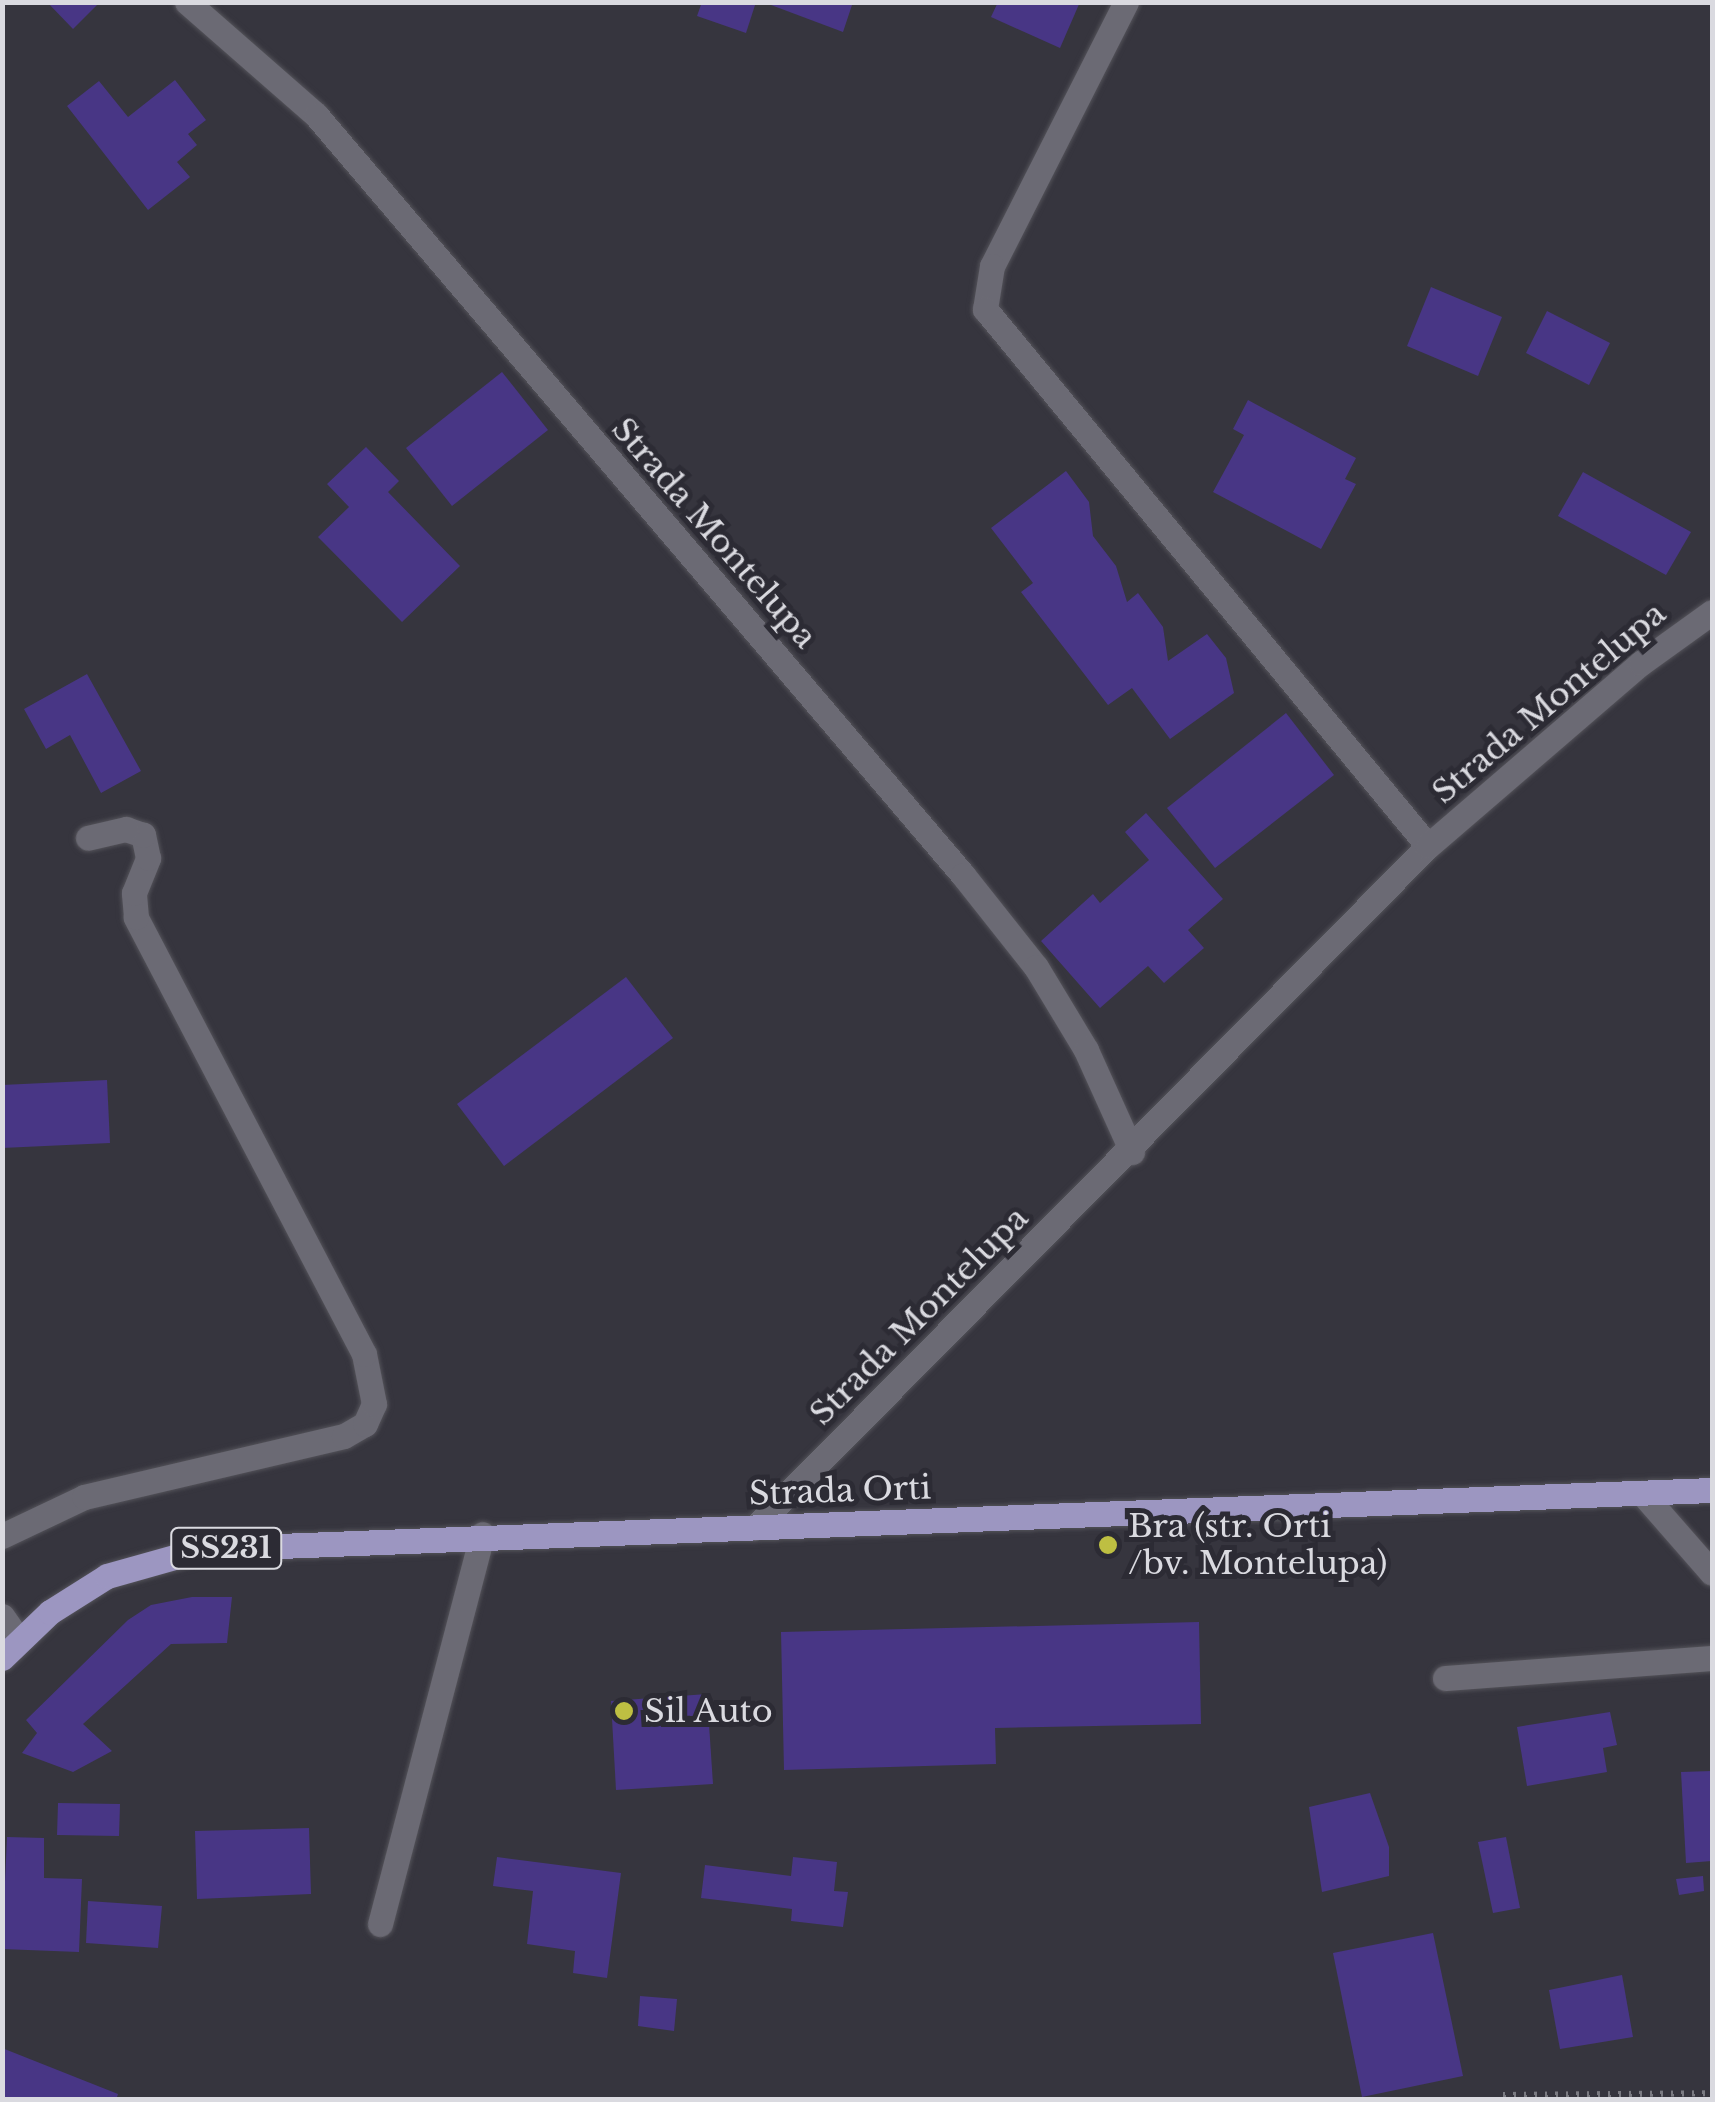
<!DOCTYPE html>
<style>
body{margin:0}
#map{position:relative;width:1715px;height:2102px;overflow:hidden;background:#36353e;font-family:"Libre Baskerville",serif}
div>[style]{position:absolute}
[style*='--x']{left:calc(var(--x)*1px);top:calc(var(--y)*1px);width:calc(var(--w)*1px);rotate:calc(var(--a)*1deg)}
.building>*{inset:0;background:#483685}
.path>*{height:6px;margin-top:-3px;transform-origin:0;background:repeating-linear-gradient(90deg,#7b7b82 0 2.5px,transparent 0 10.5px)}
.roads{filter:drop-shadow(0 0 2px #535259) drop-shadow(0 0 2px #535259)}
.minor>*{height:25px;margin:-12.5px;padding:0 12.5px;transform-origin:12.5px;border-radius:12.5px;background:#6b6a74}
.major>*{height:25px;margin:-12.5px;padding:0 12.5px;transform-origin:12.5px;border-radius:12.5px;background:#9c96c1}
.dots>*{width:28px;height:28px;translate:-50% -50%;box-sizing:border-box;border:5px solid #2c2b34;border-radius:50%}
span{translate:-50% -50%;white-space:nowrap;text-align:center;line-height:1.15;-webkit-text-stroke:10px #2c2b34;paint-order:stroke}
.shield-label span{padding:2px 8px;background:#2c2b34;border:2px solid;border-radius:8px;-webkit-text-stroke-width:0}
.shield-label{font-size:30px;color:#dadae0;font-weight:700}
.street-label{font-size:32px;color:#dadae0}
.poi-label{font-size:32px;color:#dadae0}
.left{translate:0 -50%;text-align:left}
.frame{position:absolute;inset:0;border:5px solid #dadae0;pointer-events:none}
</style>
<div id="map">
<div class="building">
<i style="clip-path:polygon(47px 2px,100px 2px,73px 29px)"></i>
<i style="clip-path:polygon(702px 2px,756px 2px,746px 33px,697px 16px)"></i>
<i style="clip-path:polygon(763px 2px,853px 2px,843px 32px)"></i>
<i style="clip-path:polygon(998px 2px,1080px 2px,1060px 48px,991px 17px)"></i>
<i style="clip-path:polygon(175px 80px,206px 120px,188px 134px,197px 145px,177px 162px,190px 177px,148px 210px,67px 106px,99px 81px,128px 117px)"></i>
<i style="clip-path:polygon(1431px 287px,1502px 317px,1478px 376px,1407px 346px)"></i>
<i style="clip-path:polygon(1547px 311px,1610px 343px,1589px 385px,1526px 353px)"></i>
<i style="clip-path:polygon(502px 372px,548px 430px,452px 506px,406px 448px)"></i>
<i style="clip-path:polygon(1248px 400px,1356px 458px,1345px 479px,1356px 484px,1321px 549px,1213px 492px,1244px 435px,1233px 429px)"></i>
<i style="clip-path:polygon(366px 447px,399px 481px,388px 492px,460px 566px,402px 622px,318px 537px,349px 507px,327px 484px)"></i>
<i style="clip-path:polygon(1066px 471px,1089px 502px,1093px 536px,1116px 566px,1127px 602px,1138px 593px,1163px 627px,1168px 661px,1207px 634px,1226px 658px,1234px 693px,1170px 739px,1132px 688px,1108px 705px,1021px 592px,1033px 583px,991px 528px)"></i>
<i style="clip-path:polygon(1583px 472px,1691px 532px,1666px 575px,1558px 516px)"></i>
<i style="clip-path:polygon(87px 674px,141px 771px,101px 793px,70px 735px,46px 749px,24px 709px)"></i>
<i style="clip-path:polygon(1286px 713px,1334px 775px,1215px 868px,1167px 808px)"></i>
<i style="clip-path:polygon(1146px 813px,1223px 899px,1188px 930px,1204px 948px,1164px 983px,1148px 966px,1100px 1008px,1041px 941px,1093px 894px,1100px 903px,1149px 860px,1125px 832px)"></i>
<i style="clip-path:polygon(626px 977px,673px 1038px,504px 1166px,457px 1104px)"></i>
<i style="clip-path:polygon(107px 1080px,110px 1143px,2px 1148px,2px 1085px)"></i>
<i style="clip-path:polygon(192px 1597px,232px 1597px,227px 1643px,171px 1644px,83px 1724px,112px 1751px,73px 1772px,22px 1753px,37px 1733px,26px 1720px,128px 1620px,151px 1605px)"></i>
<i style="clip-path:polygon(1199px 1622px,1201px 1724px,995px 1728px,996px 1764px,784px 1770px,781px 1632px)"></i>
<i style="clip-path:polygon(707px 1694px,713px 1784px,616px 1790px,611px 1701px)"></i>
<i style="clip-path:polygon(1610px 1712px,1617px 1745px,1603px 1748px,1607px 1772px,1527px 1786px,1517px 1727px)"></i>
<i style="clip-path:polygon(1712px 1771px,1712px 1861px,1686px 1863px,1681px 1772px)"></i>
<i style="clip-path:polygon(1370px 1793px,1389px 1847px,1389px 1876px,1322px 1892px,1309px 1807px)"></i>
<i style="clip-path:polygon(58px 1803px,120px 1804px,119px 1836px,57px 1835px)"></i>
<i style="clip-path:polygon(309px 1828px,311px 1894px,197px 1899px,195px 1831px)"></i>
<i style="clip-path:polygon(7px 1837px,44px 1838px,44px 1878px,82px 1879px,79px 1952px,2px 1949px)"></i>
<i style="clip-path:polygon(1506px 1837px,1520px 1908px,1493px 1913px,1478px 1842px)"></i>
<i style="clip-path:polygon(497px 1857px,621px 1873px,607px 1978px,573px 1973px,575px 1951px,527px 1944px,533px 1891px,493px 1886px)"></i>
<i style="clip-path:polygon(793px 1857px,837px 1862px,834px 1891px,848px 1892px,843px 1927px,791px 1921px,792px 1909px,701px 1898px,705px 1865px,791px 1876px)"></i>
<i style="clip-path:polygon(1703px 1876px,1704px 1891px,1679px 1895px,1676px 1879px)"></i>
<i style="clip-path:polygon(88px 1901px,162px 1906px,158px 1948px,86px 1943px)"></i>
<i style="clip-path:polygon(1433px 1933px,1463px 2076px,1362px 2097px,1333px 1953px)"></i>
<i style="clip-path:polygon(1622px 1975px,1633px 2037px,1560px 2049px,1549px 1990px)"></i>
<i style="clip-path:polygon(640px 1996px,677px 1999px,674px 2031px,638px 2026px)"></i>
<i style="clip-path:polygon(2px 2048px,118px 2094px,116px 2100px,2px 2100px)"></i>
</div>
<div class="path">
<i style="--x:1503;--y:2095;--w:209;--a:-0.5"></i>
</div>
<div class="roads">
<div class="minor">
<i style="--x:187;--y:2;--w:171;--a:41.2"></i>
<i style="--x:316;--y:115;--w:998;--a:49.59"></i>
<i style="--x:963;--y:875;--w:117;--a:51.6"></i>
<i style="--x:1036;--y:967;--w:97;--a:58.9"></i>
<i style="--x:1086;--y:1050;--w:112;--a:65.7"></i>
<i style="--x:1126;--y:2;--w:296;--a:116.9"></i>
<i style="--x:992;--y:266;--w:44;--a:99.2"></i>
<i style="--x:985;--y:309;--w:696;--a:50.48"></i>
<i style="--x:1642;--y:1493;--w:106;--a:48.8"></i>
<i style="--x:754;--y:1528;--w:959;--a:-45.34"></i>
<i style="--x:1428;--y:846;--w:281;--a:-40.7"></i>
<i style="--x:1641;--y:663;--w:87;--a:-35.7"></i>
<i style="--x:2;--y:1536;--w:91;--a:-25.4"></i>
<i style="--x:84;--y:1497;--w:267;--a:-13.2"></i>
<i style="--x:344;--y:1436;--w:24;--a:-30"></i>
<i style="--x:365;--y:1424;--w:22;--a:-66"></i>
<i style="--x:374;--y:1404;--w:51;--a:-101.3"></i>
<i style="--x:364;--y:1354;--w:493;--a:-117.6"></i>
<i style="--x:136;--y:917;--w:24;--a:-95"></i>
<i style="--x:134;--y:893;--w:38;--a:-68"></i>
<i style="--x:148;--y:858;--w:24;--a:-102"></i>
<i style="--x:143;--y:835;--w:18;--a:-161"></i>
<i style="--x:126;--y:829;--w:39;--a:167"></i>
<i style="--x:2;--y:1616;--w:29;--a:55"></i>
<i style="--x:1445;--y:1678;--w:268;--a:-4.3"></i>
<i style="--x:380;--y:1924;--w:403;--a:-75.3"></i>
</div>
<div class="major">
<i style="--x:2;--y:1658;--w:66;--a:-43.8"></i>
<i style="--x:50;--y:1612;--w:67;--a:-32.3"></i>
<i style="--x:107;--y:1576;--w:100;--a:-15.7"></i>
<i style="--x:203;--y:1549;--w:1510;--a:-2.24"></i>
</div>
</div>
<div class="dots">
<i style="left:1108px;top:1545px;background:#bebf42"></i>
<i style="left:624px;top:1711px;background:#bebf42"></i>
</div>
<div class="shield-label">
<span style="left:226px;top:1548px">SS231</span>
</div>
<div class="street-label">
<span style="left:714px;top:533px;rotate:49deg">Strada Montelupa</span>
<span style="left:1549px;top:703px;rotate:-40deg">Strada Montelupa</span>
<span style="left:919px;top:1316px;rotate:-45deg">Strada Montelupa</span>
<span style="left:840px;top:1491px;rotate:-2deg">Strada Orti</span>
</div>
<div class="poi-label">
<span class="left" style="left:1128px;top:1545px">Bra (str. Orti<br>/bv. Montelupa)</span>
<span class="left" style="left:644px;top:1711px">Sil Auto</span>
</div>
<div class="frame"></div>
</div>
